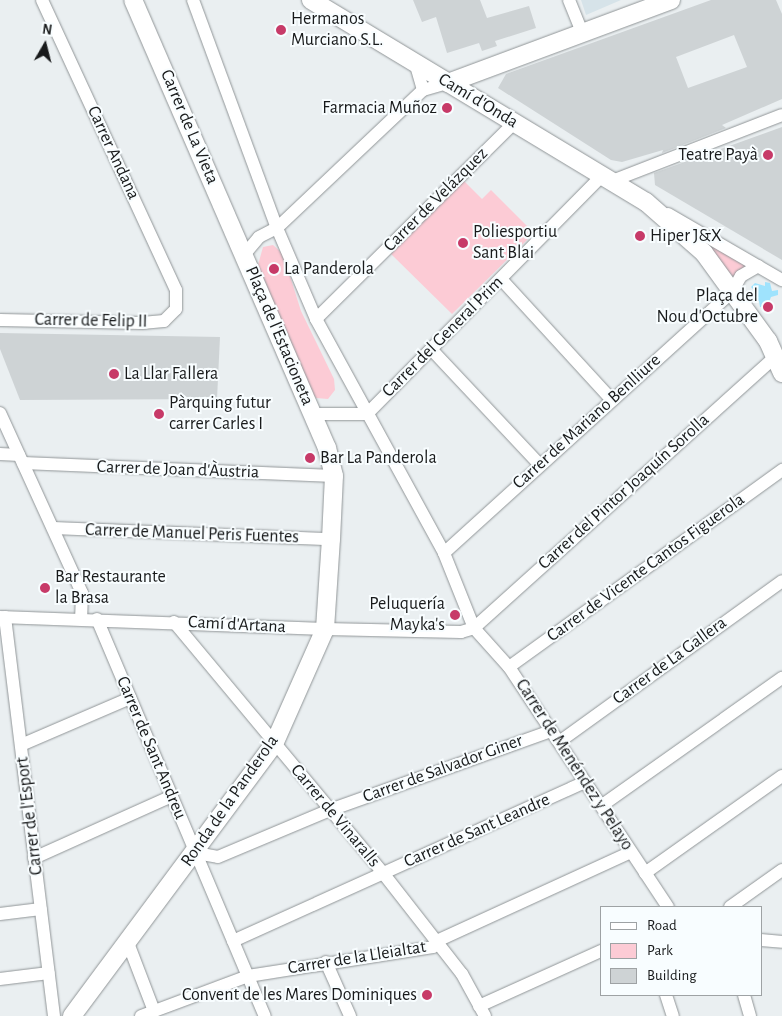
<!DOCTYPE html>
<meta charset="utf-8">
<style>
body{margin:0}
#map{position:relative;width:782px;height:1016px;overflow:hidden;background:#eaeff1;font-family:"Alegreya Sans",sans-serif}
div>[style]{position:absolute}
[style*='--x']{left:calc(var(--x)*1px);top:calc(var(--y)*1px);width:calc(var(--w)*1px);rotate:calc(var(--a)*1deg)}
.built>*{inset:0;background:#d6e3e9}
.green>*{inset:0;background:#fccbd5}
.water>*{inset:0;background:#9fe3fd}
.building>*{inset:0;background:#ced3d5}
.roads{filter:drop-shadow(0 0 1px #909597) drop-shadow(0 0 1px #909597)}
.street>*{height:12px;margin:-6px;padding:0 6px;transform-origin:6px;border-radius:6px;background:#fff}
.secondary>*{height:18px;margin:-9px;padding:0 9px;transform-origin:9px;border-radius:9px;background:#fff}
.dots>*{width:14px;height:14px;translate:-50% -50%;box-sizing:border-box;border:2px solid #f8fdff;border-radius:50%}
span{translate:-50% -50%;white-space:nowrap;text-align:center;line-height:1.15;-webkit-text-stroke:4px #f8fdff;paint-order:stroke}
.poi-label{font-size:18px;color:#181a1b}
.left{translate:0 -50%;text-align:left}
.right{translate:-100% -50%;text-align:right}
.street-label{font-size:18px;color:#181a1b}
.legend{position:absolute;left:600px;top:906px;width:162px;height:90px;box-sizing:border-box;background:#f8fdff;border:1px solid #9ea2a4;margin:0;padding:6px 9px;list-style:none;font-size:15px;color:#181a1b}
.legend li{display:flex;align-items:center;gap:10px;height:25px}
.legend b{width:25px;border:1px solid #9ea2a4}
.north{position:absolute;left:20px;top:20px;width:50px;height:50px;-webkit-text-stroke:4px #f8fdff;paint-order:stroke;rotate:8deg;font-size:14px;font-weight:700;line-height:20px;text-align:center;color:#181a1b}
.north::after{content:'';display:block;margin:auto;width:18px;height:22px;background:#181a1b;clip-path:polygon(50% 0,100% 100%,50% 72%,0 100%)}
</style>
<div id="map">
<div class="built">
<i style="clip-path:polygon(581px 0,621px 0,586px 15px)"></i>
</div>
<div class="green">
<i style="clip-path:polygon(464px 181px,482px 199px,491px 190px,534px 233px,452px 314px,391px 254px)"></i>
<i style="clip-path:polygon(697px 236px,749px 266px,734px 278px)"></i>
<i style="clip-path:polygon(273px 245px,283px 254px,301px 311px,334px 379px,335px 390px,328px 399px,316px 398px,309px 390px,258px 265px,263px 247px)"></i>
</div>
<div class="water">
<i style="clip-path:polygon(765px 282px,770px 283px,772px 291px,778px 290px,778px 295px,771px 297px,767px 307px,760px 307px,759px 301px,752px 299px,750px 295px,756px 292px,751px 287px,755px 283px,765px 286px)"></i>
</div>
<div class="building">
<i style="clip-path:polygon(413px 0,480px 0,487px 18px,529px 6px,536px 28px,495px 41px,497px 46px,482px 51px,479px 43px,447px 53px,436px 17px,422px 22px)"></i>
<i style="clip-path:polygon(evenodd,711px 0,776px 0,782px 14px,782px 99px,722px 125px,726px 128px,662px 153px,663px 150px,622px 162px,611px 160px,498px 88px,506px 74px,711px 0,734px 35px,747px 67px,688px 88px,676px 57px,734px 35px)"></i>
<i style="clip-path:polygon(782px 127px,782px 260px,655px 185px,654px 173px)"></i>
<i style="clip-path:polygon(0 333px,220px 337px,217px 399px,20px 400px,0 349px)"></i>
</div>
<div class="roads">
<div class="street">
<i style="--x:193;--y:0;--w:243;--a:69.8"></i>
<i style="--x:277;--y:228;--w:99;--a:66.8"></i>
<i style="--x:316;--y:319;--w:267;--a:61.3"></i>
<i style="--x:444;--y:553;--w:81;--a:68.2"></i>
<i style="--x:474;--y:628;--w:52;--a:48.1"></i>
<i style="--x:509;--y:667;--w:288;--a:56.5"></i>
<i style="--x:569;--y:0;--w:35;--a:68"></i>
<i style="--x:415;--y:62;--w:29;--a:74"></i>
<i style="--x:612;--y:181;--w:182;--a:-21.2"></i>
<i style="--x:668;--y:214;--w:132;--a:30.1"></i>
<i style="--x:244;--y:255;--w:23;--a:-50"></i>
<i style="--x:259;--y:237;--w:20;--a:-27"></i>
<i style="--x:277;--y:228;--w:201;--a:-43.4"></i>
<i style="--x:423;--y:90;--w:26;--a:-16"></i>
<i style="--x:501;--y:279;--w:163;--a:47.5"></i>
<i style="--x:316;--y:319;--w:279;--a:-44.7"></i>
<i style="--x:0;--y:320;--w:142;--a:1.2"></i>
<i style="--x:142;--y:323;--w:22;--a:-5"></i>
<i style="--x:164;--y:321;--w:17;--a:-45"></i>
<i style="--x:176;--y:309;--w:19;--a:-90"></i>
<i style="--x:176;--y:290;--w:319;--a:-114.8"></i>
<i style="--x:431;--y:349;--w:159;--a:46.8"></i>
<i style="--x:0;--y:413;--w:198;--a:65.5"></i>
<i style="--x:82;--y:593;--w:25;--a:92"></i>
<i style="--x:313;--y:414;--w:54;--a:0"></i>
<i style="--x:367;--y:414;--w:336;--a:-45.4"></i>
<i style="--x:0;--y:454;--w:19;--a:3"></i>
<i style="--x:23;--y:463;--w:311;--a:2.4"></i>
<i style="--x:53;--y:528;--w:278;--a:2.3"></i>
<i style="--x:444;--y:553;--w:389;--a:-42.2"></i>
<i style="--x:732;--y:292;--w:18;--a:-61"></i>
<i style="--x:741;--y:276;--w:20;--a:-30"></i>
<i style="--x:0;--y:617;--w:325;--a:2.1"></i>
<i style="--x:325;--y:629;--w:136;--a:1.3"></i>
<i style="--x:461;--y:632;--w:14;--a:-17"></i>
<i style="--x:474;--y:628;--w:405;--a:-42"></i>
<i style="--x:5;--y:617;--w:402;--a:83"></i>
<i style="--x:97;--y:619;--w:431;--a:67.1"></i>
<i style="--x:174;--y:622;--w:327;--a:50.2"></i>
<i style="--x:383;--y:873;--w:128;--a:52"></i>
<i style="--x:462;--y:974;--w:48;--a:61.3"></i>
<i style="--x:509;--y:667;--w:337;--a:-35.8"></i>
<i style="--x:559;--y:742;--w:275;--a:-35.8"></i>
<i style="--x:21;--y:745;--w:119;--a:-23.3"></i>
<i style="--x:601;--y:806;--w:222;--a:-35.3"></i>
<i style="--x:196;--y:853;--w:22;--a:10"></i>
<i style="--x:218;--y:857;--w:121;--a:-22.8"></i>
<i style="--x:330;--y:810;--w:235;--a:-19.7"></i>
<i style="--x:34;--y:858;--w:151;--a:-24.2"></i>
<i style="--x:645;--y:873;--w:168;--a:-35.3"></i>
<i style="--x:730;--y:907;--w:64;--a:-35.4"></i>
<i style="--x:0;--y:914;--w:41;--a:-7"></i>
<i style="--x:761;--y:940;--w:21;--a:5"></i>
<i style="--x:233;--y:941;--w:386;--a:-24.3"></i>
<i style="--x:128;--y:943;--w:73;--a:69.1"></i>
<i style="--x:326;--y:962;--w:59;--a:66"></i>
<i style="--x:0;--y:979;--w:49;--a:-7"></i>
<i style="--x:666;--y:995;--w:22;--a:72"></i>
<i style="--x:744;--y:995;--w:22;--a:74"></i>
<i style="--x:479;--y:1006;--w:134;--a:-24.3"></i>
<i style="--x:141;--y:1016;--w:114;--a:-20.5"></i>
<i style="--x:248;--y:976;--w:187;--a:-8.9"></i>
<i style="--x:433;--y:947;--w:9;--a:-49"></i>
<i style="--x:439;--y:940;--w:211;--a:-24.6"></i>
</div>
<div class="secondary">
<i style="--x:311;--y:0;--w:391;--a:31.1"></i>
<i style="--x:646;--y:202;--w:77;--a:41.3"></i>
<i style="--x:704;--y:253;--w:109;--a:54"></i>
<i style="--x:768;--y:341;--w:35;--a:66"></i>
<i style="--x:448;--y:83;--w:238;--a:-20.4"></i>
<i style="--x:72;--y:1016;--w:339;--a:-53.4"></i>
<i style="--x:274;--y:744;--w:126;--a:-66.1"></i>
<i style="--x:325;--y:629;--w:90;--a:-86.2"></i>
<i style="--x:331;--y:539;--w:63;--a:-87.3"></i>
<i style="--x:334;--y:476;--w:29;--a:-104"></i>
<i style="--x:327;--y:448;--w:488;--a:-113.4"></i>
</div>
</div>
<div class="dots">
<i style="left:281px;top:30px;background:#c73a68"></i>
<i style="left:447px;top:108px;background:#c73a68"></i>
<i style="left:768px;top:155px;background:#c73a68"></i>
<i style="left:640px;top:236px;background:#c73a68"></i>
<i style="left:463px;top:243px;background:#c73a68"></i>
<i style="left:274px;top:269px;background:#c73a68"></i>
<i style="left:768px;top:307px;background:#c73a68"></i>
<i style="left:114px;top:374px;background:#c73a68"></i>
<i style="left:159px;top:414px;background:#c73a68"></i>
<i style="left:310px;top:458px;background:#c73a68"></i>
<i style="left:45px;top:588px;background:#c73a68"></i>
<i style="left:455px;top:615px;background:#c73a68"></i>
<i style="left:427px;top:995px;background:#c73a68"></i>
</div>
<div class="poi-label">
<span class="left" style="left:291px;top:30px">Hermanos<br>Murciano S.L.</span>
<span class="right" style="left:437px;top:108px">Farmacia Muñoz</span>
<span class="right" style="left:758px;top:155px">Teatre Payà</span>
<span class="left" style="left:473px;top:243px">Poliesportiu<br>Sant Blai</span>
<span class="left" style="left:650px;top:236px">Hiper J&amp;X</span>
<span class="left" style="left:284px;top:269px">La Panderola</span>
<span class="right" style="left:758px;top:307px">Plaça del<br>Nou d'Octubre</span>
<span class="left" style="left:124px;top:374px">La Llar Fallera</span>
<span class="left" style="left:169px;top:414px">Pàrquing futur<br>carrer Carles I</span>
<span class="left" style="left:320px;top:458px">Bar La Panderola</span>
<span class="left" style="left:55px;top:588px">Bar Restaurante<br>la Brasa</span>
<span class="right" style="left:445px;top:615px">Peluquería<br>Mayka's</span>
<span class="right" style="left:417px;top:995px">Convent de les Mares Dominiques</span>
</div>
<div class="street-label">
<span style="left:478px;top:101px;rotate:31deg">Camí d'Onda</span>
<span style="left:189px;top:127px;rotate:67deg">Carrer de La Vieta</span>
<span style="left:113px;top:153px;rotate:65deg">Carrer Andana</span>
<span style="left:436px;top:200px;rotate:-45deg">Carrer de Velázquez</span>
<span style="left:91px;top:321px;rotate:1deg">Carrer de Felip II</span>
<span style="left:279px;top:336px;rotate:67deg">Plaça de l'Estacioneta</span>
<span style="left:443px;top:337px;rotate:-45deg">Carrer del General Prim</span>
<span style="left:587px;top:422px;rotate:-42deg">Carrer de Mariano Benlliure</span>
<span style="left:178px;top:470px;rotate:2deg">Carrer de Joan d'Àustria</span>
<span style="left:624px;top:492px;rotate:-42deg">Carrer del Pintor Joaquín Sorolla</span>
<span style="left:192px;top:534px;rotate:2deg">Carrer de Manuel Peris Fuentes</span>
<span style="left:646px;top:568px;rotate:-36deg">Carrer de Vicente Cantos Figuerola</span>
<span style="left:237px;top:625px;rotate:3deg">Camí d'Artana</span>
<span style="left:670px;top:661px;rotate:-36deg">Carrer de La Gallera</span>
<span style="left:151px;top:748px;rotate:67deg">Carrer de Sant Andreu</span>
<span style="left:574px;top:765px;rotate:57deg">Carrer de Menéndez y Pelayo</span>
<span style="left:443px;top:769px;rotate:-20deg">Carrer de Salvador Giner</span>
<span style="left:230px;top:801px;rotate:-55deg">Ronda de la Panderola</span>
<span style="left:30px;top:816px;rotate:-97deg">Carrer de l'Esport</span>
<span style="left:335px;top:816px;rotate:50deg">Carrer de Vinaralls</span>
<span style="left:477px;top:831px;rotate:-24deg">Carrer de Sant Leandre</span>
<span style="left:357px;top:958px;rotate:-9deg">Carrer de la Lleialtat</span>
</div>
<ul class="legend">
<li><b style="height:6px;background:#fff"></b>Road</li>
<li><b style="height:14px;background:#fccbd5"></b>Park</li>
<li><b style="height:14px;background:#ced3d5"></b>Building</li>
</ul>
<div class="north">N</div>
</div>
